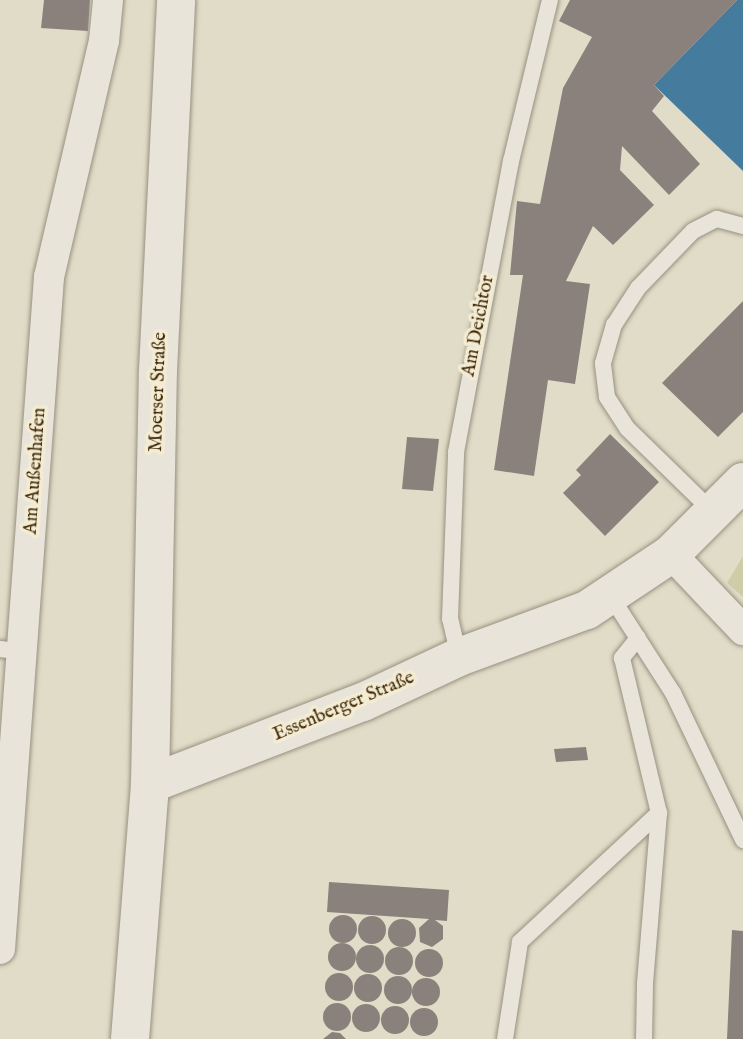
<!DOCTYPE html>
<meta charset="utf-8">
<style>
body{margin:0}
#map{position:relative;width:743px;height:1039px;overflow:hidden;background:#e1dcc7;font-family:"IM FELL English",serif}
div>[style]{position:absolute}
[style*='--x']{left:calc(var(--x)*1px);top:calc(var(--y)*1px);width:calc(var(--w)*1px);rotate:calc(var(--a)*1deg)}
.green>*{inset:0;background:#cecda7}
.public>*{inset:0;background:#457b9d}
.industry>*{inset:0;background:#8a817c}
.round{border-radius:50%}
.roads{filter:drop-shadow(0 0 2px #979181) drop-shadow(0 0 2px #979181)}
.service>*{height:16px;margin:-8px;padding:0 8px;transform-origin:8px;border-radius:8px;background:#e8e4da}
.minor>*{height:30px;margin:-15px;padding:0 15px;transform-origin:15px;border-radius:15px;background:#e8e4da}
.tertiary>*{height:38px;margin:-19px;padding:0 19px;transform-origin:19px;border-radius:19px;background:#e8e4da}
span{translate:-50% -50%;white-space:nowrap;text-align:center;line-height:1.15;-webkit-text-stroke:7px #f3ecd3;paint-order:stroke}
.street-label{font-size:19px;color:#412a09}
</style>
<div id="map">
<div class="green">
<i style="clip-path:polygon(743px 556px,743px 597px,727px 583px)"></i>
</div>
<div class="public">
<i style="clip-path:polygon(737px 0,743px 0,743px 171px,654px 85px)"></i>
</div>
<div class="industry">
<i style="clip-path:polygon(44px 0,90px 0,88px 31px,41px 28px)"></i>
<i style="clip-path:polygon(570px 0,737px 0,654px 85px,664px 96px,652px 111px,700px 164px,669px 195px,622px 146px,620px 170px,654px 205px,613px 245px,593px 226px,566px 281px,590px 284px,575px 384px,548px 380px,534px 476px,494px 470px,523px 275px,510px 275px,517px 201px,540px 204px,563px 88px,592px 37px,559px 21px)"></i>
<i style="clip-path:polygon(743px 301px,743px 412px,718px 437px,662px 383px)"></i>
<i style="clip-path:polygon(610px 434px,659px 482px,605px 536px,563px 493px,581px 475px,576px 470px)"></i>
<i style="clip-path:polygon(407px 437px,439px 439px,433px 491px,402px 489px)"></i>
<i style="clip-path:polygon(586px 747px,588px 760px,556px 762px,554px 749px)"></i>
<i style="clip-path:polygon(329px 882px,449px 890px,447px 921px,435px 920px,443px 926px,443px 939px,432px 947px,420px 942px,419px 928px,429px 919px,327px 912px)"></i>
<i class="round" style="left:329px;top:915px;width:28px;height:28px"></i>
<i class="round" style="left:358px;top:916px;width:28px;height:28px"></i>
<i class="round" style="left:388px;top:919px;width:28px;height:28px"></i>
<i style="clip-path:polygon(732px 930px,743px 931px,743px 1039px,727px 1039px)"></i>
<i class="round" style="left:328px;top:943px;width:28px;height:28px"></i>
<i class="round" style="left:356px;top:945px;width:28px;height:28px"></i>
<i class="round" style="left:385px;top:947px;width:28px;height:28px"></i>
<i class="round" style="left:415px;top:949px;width:28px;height:28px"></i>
<i class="round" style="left:325px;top:973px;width:28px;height:28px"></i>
<i class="round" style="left:354px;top:974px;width:28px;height:28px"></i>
<i class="round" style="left:384px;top:976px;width:28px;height:28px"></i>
<i class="round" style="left:412px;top:978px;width:28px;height:28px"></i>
<i class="round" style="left:323px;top:1003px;width:28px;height:28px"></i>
<i class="round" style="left:352px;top:1004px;width:28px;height:28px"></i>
<i class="round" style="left:381px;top:1006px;width:28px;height:28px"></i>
<i class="round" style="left:410px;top:1008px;width:28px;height:28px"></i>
<i style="clip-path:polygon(332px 1032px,340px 1033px,346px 1039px,323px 1039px)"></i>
</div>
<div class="roads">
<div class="service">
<i style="--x:713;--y:512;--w:120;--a:-135.7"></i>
<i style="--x:627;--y:428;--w:37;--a:-123"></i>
<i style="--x:607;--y:397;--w:34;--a:-97"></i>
<i style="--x:603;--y:363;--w:40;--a:-74"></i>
<i style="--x:614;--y:325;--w:44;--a:-57"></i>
<i style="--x:638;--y:288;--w:79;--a:-46"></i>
<i style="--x:693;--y:231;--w:27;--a:-27"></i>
<i style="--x:717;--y:219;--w:27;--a:15"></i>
<i style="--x:610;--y:595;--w:117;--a:57.3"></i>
<i style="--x:673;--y:693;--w:163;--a:64.5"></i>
<i style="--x:638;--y:638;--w:26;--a:129"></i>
<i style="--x:622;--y:658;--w:159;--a:76.6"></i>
<i style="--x:659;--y:813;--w:172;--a:94.7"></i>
<i style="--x:645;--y:984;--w:55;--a:91"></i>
<i style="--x:0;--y:649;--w:23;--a:7"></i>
<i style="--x:459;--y:657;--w:39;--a:-103"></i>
<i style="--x:450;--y:619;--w:167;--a:-87.9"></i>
<i style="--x:456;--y:452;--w:296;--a:-79.3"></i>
<i style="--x:511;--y:161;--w:166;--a:-76.4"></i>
<i style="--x:505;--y:1039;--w:98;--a:-81.2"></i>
<i style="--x:520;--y:942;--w:190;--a:-42.9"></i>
</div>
<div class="minor">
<i style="--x:671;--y:554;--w:105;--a:46.5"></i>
<i style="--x:0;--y:949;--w:674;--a:-85.83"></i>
<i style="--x:49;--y:277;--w:242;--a:-76.9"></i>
<i style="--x:104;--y:41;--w:41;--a:-84.4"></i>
</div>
<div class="tertiary">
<i style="--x:150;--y:784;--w:228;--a:-21.1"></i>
<i style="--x:363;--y:702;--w:106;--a:-25.1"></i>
<i style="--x:459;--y:657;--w:136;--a:-20.2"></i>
<i style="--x:587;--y:610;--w:101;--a:-33.7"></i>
<i style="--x:671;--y:554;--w:102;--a:-45"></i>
<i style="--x:130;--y:1039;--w:256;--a:-85.5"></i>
<i style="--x:150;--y:784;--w:413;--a:-88.9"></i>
<i style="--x:158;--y:371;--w:371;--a:-87.2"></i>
</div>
</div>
<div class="street-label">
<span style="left:479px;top:326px;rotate:-79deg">Am Deichtor</span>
<span style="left:159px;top:392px;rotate:-88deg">Moerser Straße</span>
<span style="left:36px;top:471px;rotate:-86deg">Am Außenhafen</span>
<span style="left:344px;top:707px;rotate:-23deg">Essenberger Straße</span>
</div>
</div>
